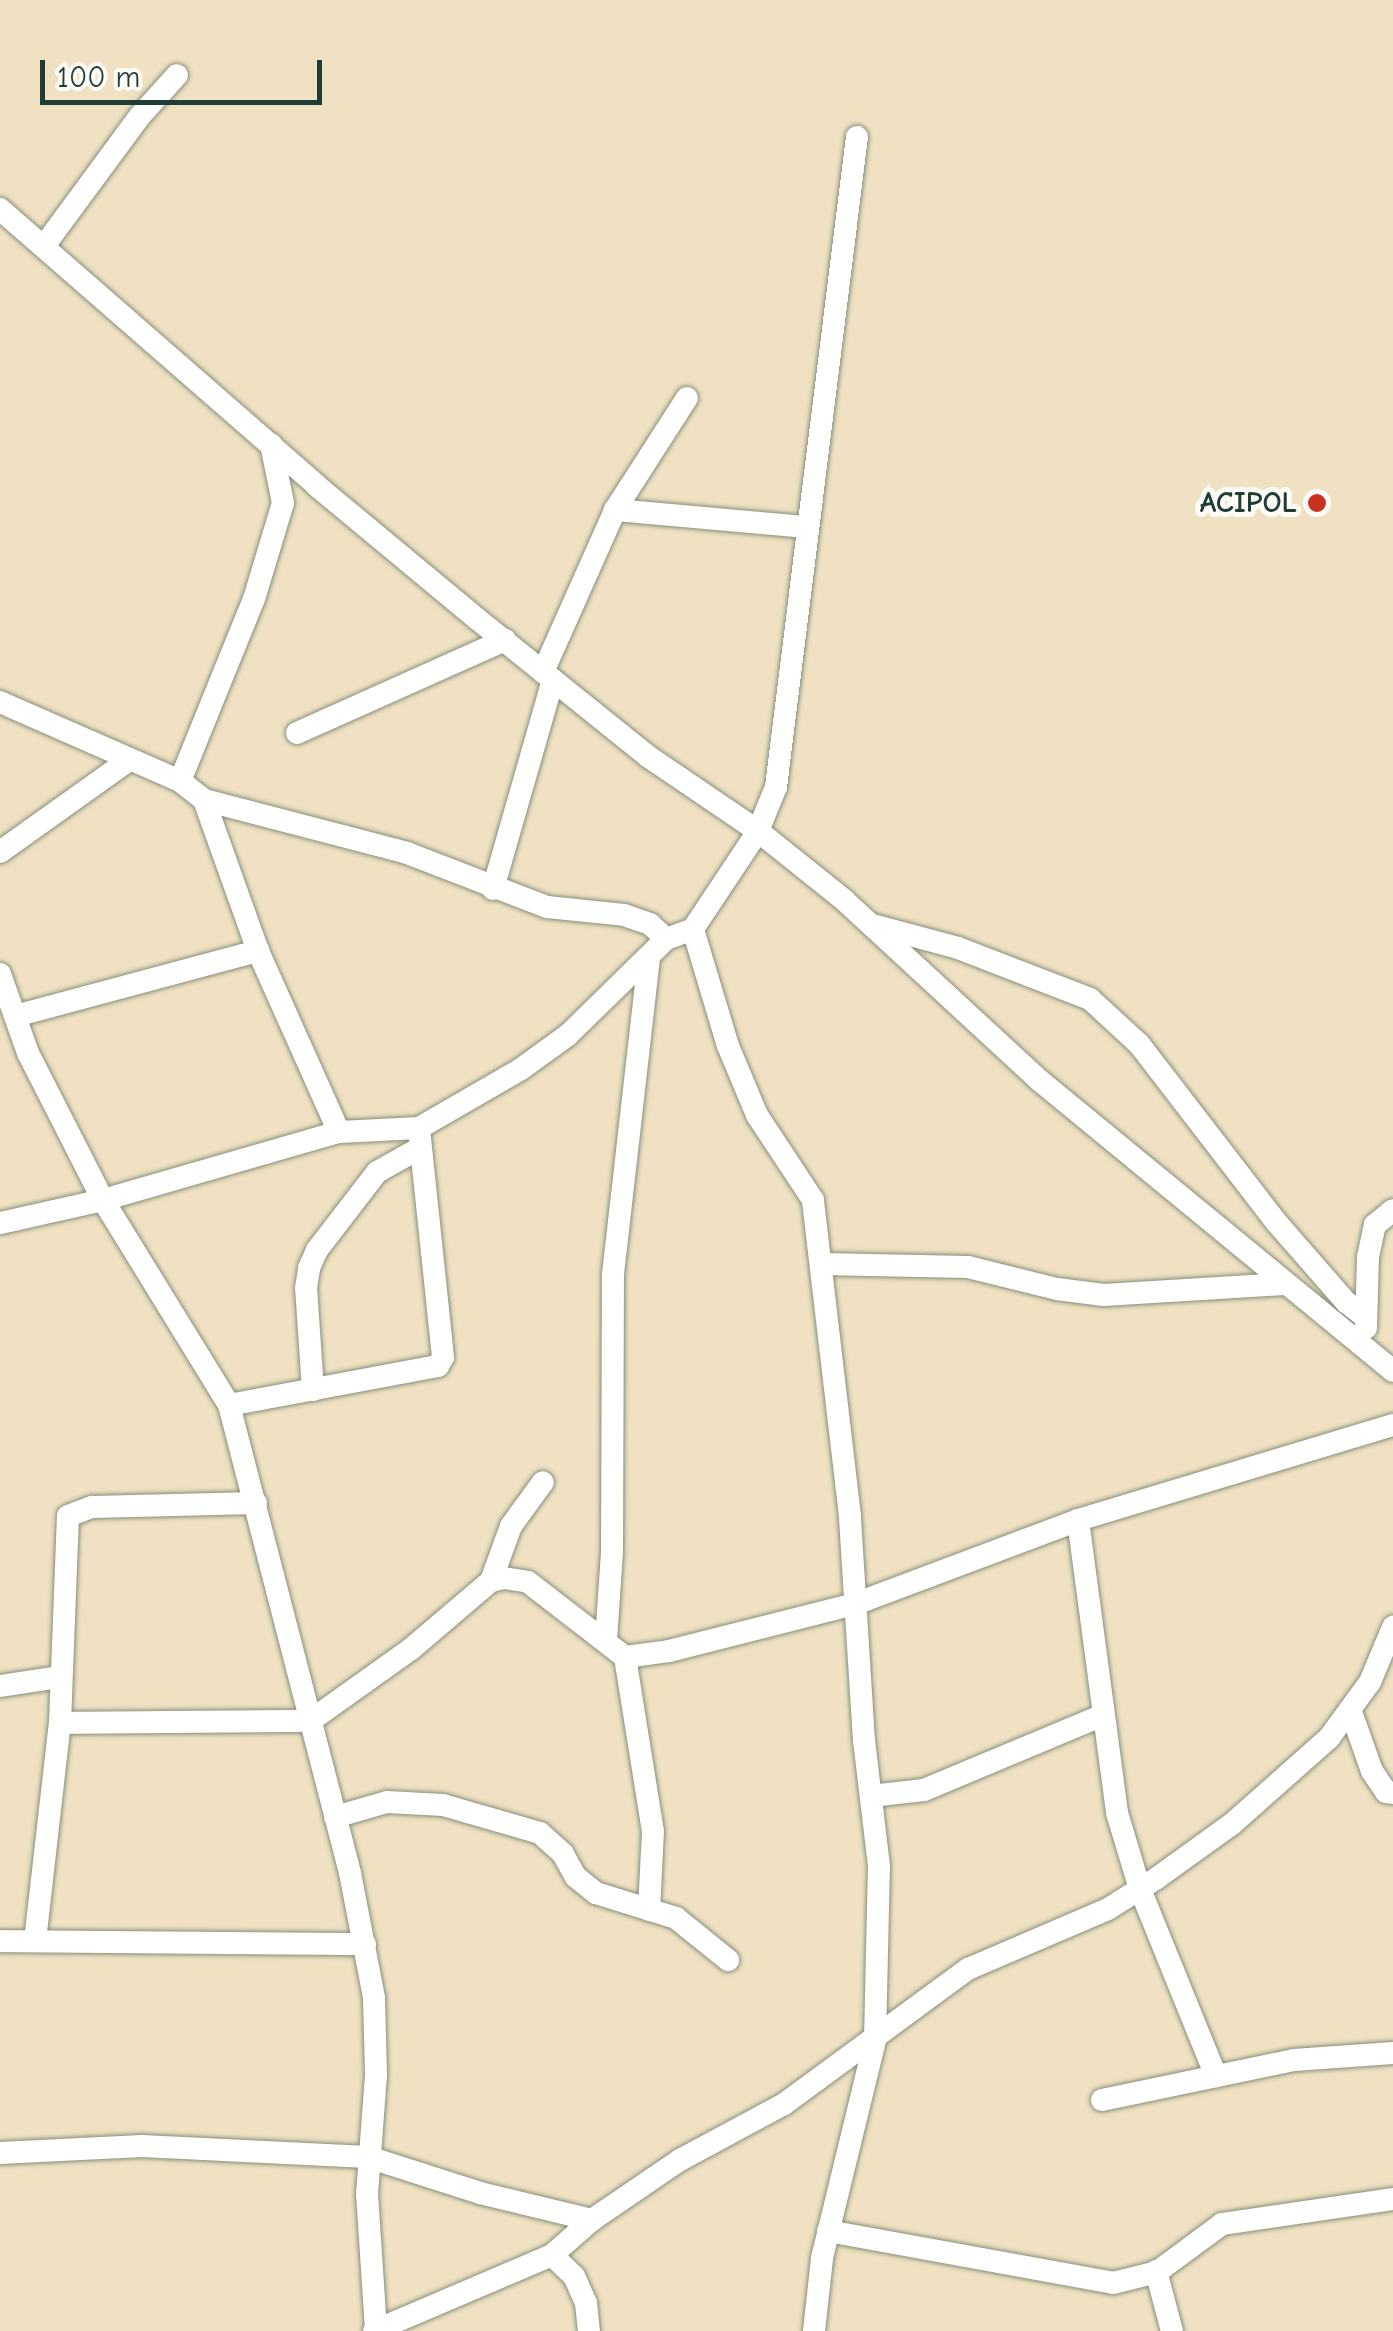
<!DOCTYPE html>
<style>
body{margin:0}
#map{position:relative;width:1393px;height:2331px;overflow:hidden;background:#efe1c2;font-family:"Comic Neue",sans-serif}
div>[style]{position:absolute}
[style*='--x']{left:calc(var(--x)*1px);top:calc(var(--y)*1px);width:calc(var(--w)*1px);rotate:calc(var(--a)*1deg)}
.roads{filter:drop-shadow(0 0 2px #878f7b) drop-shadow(0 0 2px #878f7b)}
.street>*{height:22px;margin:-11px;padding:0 11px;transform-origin:11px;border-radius:11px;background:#fff}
.dots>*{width:28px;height:28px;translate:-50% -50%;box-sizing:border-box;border:5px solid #fdfcf7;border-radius:50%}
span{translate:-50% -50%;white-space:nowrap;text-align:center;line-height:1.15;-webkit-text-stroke:10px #fdfcf7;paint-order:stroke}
.poi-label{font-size:30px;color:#1f3d34;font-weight:700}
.right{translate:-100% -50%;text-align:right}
.scale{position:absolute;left:40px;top:60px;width:282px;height:45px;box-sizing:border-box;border:5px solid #1f3d34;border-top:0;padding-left:12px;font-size:30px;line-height:35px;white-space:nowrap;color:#1f3d34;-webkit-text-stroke:8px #fdfcf7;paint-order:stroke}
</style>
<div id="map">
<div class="roads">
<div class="street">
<i style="--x:0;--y:209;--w:421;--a:41.1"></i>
<i style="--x:317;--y:486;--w:207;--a:39.7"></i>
<i style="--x:476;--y:618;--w:222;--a:38.8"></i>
<i style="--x:649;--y:757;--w:132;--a:34.2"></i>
<i style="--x:758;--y:831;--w:110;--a:38.7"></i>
<i style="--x:844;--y:900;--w:265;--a:42.7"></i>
<i style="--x:1039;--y:1080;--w:458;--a:39.4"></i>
<i style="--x:44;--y:246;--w:162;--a:-53.6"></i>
<i style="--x:140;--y:116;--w:55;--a:-47.9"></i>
<i style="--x:615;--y:510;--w:193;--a:5.1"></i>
<i style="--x:543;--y:672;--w:177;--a:-66"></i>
<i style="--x:615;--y:510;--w:133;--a:-57.3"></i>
<i style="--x:0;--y:702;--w:197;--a:23.7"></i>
<i style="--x:180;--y:781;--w:31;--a:38"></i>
<i style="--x:204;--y:800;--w:160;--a:70.3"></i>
<i style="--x:258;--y:951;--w:198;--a:65.9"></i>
<i style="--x:297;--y:733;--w:228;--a:-24.1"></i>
<i style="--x:180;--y:781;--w:196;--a:-67.9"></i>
<i style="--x:254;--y:599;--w:100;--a:-73.2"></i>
<i style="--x:283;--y:503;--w:60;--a:-101.5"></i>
<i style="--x:204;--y:800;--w:210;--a:14.6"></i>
<i style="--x:407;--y:853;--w:150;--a:21.1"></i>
<i style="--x:547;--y:907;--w:77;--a:5.9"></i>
<i style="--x:624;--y:915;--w:28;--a:19"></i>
<i style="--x:650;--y:924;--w:22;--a:43"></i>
<i style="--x:0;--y:852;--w:158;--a:-35.5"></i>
<i style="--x:493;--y:889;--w:217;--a:-74"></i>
<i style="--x:873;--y:925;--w:88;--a:15.1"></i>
<i style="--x:958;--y:948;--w:142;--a:21.1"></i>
<i style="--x:1090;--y:999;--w:67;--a:42.6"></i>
<i style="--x:1139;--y:1044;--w:226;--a:52.4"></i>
<i style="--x:1277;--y:1223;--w:105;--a:48.9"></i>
<i style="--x:1346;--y:1302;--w:24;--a:38"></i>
<i style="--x:0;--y:974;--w:84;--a:70.5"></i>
<i style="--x:28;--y:1053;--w:165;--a:63"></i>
<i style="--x:103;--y:1200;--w:241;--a:58.4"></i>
<i style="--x:229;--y:1405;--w:483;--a:75.5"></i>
<i style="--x:350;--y:1873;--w:127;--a:79.1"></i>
<i style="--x:374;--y:1998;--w:77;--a:88.5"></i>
<i style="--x:376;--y:2075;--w:119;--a:94.3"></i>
<i style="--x:367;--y:2194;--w:137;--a:86.2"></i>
<i style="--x:15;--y:1016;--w:252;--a:-15"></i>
<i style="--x:0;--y:1223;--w:106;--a:-12.6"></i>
<i style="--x:103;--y:1200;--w:246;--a:-16.1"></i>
<i style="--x:339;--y:1132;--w:80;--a:-2.9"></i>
<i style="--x:419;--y:1128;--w:118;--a:-30"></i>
<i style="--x:521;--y:1069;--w:58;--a:-35.9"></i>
<i style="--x:568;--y:1035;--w:137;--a:-44.4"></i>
<i style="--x:666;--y:939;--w:29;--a:-20"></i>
<i style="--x:821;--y:1264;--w:147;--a:1.2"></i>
<i style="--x:968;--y:1267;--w:92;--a:13.9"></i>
<i style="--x:1057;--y:1289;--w:47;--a:7.3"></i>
<i style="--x:1104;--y:1295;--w:180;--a:-3.5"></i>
<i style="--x:1366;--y:1328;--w:71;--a:-88.4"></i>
<i style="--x:1368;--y:1257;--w:33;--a:-78"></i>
<i style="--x:1375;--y:1225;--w:23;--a:-40"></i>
<i style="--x:313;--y:1390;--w:102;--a:-93.9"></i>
<i style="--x:306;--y:1288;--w:20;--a:-81"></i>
<i style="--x:309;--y:1268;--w:20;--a:-66"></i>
<i style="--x:317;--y:1250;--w:98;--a:-52.4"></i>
<i style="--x:377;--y:1172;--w:49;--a:-29.2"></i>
<i style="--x:229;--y:1405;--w:213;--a:-10.6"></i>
<i style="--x:438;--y:1366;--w:10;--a:-61"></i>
<i style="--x:443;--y:1357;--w:230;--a:-96"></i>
<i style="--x:1078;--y:1520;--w:296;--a:82.4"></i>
<i style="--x:1117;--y:1813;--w:79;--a:73.2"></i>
<i style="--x:1140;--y:1889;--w:202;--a:67.9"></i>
<i style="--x:491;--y:1581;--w:13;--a:-13"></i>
<i style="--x:504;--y:1578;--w:24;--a:9"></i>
<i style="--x:528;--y:1582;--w:123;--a:37.7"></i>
<i style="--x:625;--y:1657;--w:44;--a:-7.8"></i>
<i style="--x:669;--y:1651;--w:192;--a:-14.2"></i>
<i style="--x:855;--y:1604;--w:238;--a:-20.6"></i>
<i style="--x:1078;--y:1520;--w:329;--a:-16.8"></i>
<i style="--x:606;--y:1640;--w:87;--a:-86.1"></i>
<i style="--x:612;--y:1553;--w:279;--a:-89.8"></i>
<i style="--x:613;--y:1274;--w:320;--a:-83.5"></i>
<i style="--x:625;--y:1657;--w:176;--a:80.9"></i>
<i style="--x:653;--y:1831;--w:79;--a:92.9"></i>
<i style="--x:0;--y:1686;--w:60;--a:-8.7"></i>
<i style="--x:1350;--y:1709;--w:66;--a:70.5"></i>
<i style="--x:1372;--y:1771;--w:25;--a:56"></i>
<i style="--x:1386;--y:1792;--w:7;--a:8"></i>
<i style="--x:60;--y:1723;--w:250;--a:-0.5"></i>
<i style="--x:310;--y:1721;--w:124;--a:-35.5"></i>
<i style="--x:411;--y:1649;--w:105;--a:-40.4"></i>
<i style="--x:491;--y:1581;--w:59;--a:-70"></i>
<i style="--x:511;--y:1526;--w:54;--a:-54"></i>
<i style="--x:871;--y:1796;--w:53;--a:-6.5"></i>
<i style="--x:924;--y:1790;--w:192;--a:-22.7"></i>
<i style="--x:335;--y:1817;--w:54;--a:-16.1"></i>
<i style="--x:387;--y:1802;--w:56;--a:3.1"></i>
<i style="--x:443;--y:1805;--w:101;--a:16.1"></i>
<i style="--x:540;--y:1833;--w:31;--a:42"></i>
<i style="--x:563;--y:1854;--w:26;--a:61"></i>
<i style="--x:576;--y:1877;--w:26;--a:39"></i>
<i style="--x:596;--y:1893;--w:84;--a:17.4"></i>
<i style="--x:676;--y:1918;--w:67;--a:38.9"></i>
<i style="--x:0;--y:1941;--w:365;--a:0.5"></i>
<i style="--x:35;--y:1941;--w:219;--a:-83.5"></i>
<i style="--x:60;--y:1723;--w:207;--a:-87.8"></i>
<i style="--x:68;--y:1516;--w:26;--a:-21"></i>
<i style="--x:92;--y:1507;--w:164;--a:-1.4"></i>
<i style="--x:1102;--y:2100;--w:196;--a:-11.8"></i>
<i style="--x:1294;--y:2060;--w:99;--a:-4"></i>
<i style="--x:0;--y:2153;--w:142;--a:-2.8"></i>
<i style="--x:142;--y:2146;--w:226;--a:2.8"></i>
<i style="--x:368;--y:2157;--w:118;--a:17.8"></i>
<i style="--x:480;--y:2193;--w:115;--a:13.6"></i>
<i style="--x:828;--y:2231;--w:290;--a:10.3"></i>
<i style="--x:1113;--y:2283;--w:45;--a:-14"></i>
<i style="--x:1157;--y:2272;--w:81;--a:-36.4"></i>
<i style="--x:1222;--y:2224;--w:173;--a:-8.3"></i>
<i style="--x:552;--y:2255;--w:30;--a:44"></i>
<i style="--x:574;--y:2276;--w:30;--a:66"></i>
<i style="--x:586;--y:2303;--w:28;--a:84"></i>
<i style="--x:1156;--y:2271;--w:62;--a:75.1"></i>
<i style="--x:374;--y:2331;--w:194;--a:-23.1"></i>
<i style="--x:552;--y:2255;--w:53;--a:-41.2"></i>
<i style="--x:592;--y:2220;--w:107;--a:-34.3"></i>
<i style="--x:680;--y:2160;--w:118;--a:-28.3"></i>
<i style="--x:784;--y:2104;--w:228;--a:-36.3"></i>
<i style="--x:968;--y:1969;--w:152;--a:-23.2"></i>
<i style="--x:1108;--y:1909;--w:58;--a:-32.3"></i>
<i style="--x:1157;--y:1878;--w:92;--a:-35.8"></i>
<i style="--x:1232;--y:1824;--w:130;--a:-41.6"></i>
<i style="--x:1329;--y:1738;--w:69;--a:-53.8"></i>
<i style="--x:1370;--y:1682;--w:60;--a:-67.3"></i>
<i style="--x:814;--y:2331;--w:73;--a:-83.7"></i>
<i style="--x:822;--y:2258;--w:224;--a:-76.3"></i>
<i style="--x:875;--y:2040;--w:174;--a:-88.7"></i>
<i style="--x:879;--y:1866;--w:126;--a:-96.8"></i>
<i style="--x:864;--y:1741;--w:225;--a:-93.6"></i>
<i style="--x:850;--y:1516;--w:318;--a:-96.7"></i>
<i style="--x:813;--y:1200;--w:102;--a:-123.4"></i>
<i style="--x:757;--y:1115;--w:75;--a:-112.8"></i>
<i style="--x:728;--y:1046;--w:122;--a:-106.7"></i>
<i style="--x:693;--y:929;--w:118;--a:-56.4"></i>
<i style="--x:758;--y:831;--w:48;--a:-67.8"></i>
<i style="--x:776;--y:787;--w:655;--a:-82.9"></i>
</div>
</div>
<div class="dots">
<i style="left:1317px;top:503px;background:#c8321e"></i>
</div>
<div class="poi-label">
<span class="right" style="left:1297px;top:503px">ACIPOL</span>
</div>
<div class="scale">100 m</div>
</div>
